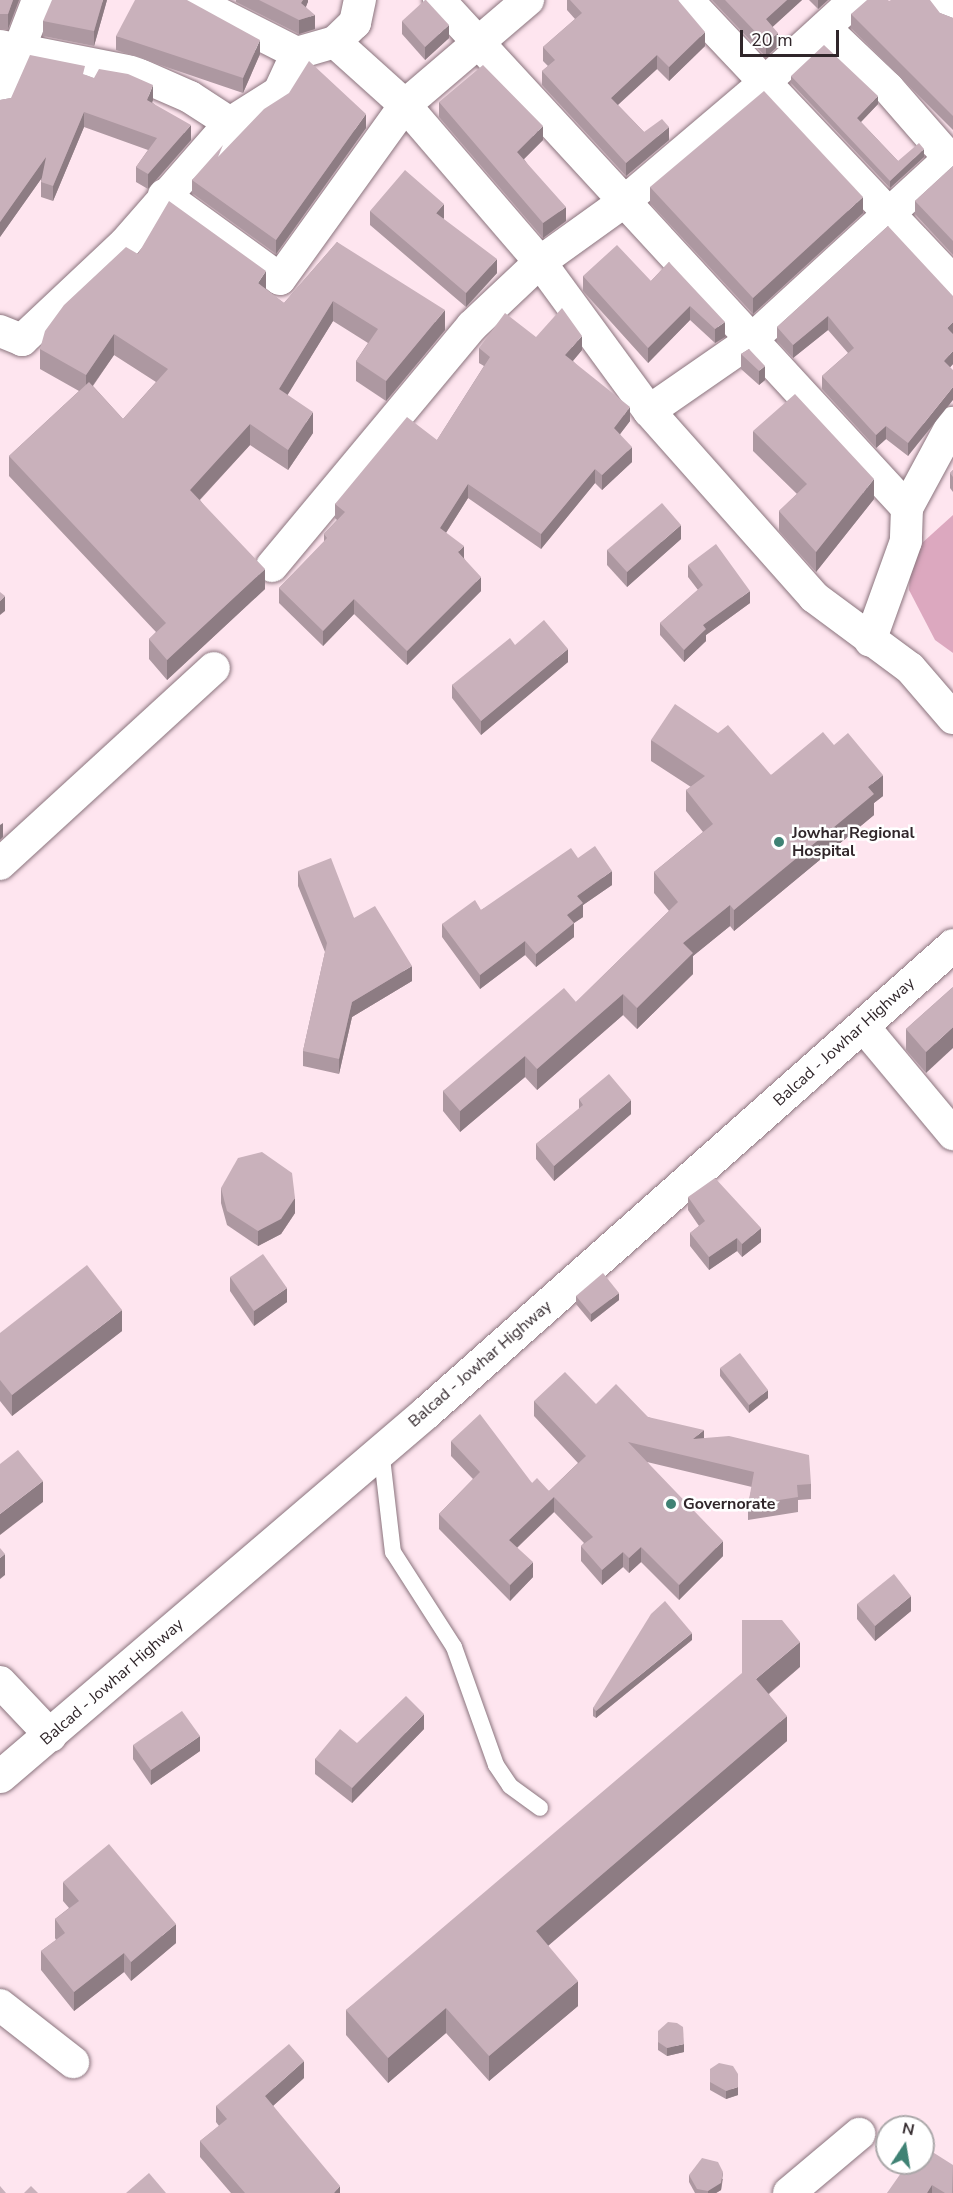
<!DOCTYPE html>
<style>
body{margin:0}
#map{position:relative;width:953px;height:2193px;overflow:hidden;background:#fee5ef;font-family:"Nunito Sans",sans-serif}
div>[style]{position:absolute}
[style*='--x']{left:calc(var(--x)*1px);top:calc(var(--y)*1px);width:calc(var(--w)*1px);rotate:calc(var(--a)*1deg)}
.green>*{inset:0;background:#dca8bf}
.roads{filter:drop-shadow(0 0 2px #8a747d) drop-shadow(0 0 2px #8a747d)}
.service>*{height:16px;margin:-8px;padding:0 8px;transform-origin:8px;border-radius:8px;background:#fff}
.minor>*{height:32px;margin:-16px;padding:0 16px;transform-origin:16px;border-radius:16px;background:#fff}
.primary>*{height:33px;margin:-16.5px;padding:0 16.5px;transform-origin:16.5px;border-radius:16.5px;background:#fff}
.wall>*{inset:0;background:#ad98a1}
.shaded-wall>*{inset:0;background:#8d7c83}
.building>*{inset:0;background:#c9b1bb}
.dots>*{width:16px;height:16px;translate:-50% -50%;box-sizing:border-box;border:3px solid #fff;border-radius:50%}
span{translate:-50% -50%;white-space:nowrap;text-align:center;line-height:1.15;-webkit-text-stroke:5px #fff;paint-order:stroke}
.poi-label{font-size:16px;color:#30262a;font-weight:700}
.left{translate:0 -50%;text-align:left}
.street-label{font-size:16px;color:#30262a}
.north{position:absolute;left:875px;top:2115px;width:60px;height:60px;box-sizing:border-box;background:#fff;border:2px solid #aca8aa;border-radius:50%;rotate:12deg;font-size:16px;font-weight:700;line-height:24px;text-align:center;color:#30262a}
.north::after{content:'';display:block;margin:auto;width:21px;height:27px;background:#3f8274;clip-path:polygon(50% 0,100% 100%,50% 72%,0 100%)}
.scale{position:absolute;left:740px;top:30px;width:99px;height:27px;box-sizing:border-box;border:3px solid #30262a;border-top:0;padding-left:8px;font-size:18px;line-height:21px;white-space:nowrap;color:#30262a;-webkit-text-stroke:4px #fff;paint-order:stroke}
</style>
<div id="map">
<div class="green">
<i style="clip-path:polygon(953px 515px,953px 653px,935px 640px,909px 590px,911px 553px)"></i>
</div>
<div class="roads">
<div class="service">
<i style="--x:381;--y:1449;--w:104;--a:83.4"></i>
<i style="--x:393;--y:1552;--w:113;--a:57.3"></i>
<i style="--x:454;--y:1647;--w:125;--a:70.4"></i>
<i style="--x:496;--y:1765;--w:25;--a:56"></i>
<i style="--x:510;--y:1786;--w:37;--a:36"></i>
</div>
<div class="minor">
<i style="--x:192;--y:0;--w:118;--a:26.8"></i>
<i style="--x:439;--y:0;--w:691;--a:47.35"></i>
<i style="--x:907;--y:508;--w:33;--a:92"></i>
<i style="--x:906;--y:541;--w:106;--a:109.8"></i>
<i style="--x:687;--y:0;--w:387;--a:46.6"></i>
<i style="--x:940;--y:0;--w:20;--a:49"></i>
<i style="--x:825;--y:28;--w:87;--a:43.6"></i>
<i style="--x:888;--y:88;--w:93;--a:48.9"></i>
<i style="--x:335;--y:42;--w:94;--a:42"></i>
<i style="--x:405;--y:105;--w:207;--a:49.3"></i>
<i style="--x:540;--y:262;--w:185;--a:53.8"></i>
<i style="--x:649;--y:411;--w:249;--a:48.4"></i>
<i style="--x:814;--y:597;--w:119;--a:36.5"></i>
<i style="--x:910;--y:668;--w:66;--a:49.3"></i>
<i style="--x:0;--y:46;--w:136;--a:11.1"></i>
<i style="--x:133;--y:72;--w:62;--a:23.7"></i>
<i style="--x:190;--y:97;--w:48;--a:33"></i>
<i style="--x:0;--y:99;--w:106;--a:-69"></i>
<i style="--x:164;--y:195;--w:143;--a:35.9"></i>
<i style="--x:280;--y:279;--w:214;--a:-54.3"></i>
<i style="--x:405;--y:105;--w:162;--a:-40.5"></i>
<i style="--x:0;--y:331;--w:24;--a:22"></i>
<i style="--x:22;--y:340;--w:141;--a:-43.3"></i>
<i style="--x:125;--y:243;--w:159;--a:-48.8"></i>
<i style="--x:230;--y:123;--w:58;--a:-32.3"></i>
<i style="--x:279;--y:92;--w:43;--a:-65.2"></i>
<i style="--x:297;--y:53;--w:40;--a:-16"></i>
<i style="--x:335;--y:42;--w:28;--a:-44"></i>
<i style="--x:355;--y:23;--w:24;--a:-78"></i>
<i style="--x:649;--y:411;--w:123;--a:-34.7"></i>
<i style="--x:750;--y:341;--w:275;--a:-42.5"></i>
<i style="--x:907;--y:508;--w:97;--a:-61.6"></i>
<i style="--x:272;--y:566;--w:312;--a:-50.2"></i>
<i style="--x:472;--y:326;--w:93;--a:-43.3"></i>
<i style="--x:540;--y:262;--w:105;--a:-35.7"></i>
<i style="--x:625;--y:201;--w:182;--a:-40.3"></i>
<i style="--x:764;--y:83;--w:123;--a:-42.4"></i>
<i style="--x:0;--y:864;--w:290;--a:-42.5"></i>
<i style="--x:863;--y:1026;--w:141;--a:50.2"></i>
<i style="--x:0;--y:1682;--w:74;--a:46.6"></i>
<i style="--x:0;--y:2005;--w:93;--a:38"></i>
<i style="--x:789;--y:2193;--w:92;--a:-40.1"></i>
</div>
<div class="primary">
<i style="--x:0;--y:1776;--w:560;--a:-40.51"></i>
<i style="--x:426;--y:1412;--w:704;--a:-41.55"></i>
</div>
</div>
<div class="wall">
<i style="clip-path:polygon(0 0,19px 0,8px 29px,0 29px)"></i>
<i style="clip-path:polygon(107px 0,94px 46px,43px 36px,43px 21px)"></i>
<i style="clip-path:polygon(236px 0,308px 0,306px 7px,315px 29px,299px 34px,236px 2px)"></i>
<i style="clip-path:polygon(567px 0,678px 0,705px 46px,669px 81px,657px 69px,618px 105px,644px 132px,669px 140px,626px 176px,542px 85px,542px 71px,548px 66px,543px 61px,543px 47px,575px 19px,567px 10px)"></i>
<i style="clip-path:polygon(712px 0,802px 0,772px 27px,778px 46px,766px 57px)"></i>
<i style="clip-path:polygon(809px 0,828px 0,818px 9px)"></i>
<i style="clip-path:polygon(889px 1px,940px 13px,953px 18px,953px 130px,851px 28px,851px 14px)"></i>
<i style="clip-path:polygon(402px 21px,449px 38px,425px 60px,402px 34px)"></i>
<i style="clip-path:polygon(116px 36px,260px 54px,243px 93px,116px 50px)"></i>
<i style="clip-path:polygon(85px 75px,153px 100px,152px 102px,191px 140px,148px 189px,136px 182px,136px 167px,148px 150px,84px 127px,53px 201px,41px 197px,41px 179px,0 237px,0 100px,11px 98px)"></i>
<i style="clip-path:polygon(791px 76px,878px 104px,861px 122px,898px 161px,924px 157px,890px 188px,791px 83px)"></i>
<i style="clip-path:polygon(439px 102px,543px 140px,524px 159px,566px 221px,543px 238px,439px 117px)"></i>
<i style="clip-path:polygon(366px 128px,276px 254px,192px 193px,192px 180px,223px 153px)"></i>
<i style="clip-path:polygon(953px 166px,953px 255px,915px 214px,915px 201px)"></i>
<i style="clip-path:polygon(650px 187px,863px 213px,753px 314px,650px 203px)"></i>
<i style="clip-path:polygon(370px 211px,444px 218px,443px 219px,497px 273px,466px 307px,370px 225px)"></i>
<i style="clip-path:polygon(888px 226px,953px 364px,950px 367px,908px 456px,886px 439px,876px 448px,822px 389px,822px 376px,848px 353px,828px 330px,793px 358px,777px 341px,777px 327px)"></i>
<i style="clip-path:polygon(evenodd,337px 242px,445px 330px,386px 401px,356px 381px,356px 361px,368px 343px,333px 321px,287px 395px,313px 433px,288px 470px,250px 445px,200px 500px,265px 589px,167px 680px,149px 659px,149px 639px,156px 632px,9px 476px,9px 456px,79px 391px,40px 369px,40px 349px,138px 254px,266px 290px,284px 303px,337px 242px,114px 355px,156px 382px,123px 419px,93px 386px,114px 355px)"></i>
<i style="clip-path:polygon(669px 262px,725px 337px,715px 343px,690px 320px,648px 363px,583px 291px,583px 276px,651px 281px)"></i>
<i style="clip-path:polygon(536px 337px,582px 350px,573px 361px,630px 421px,620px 434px,632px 462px,602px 490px,595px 483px,541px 549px,468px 498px,446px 533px,464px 558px,481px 591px,407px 665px,354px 614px,323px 646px,279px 603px,279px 588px,324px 542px,324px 534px,337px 520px,335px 518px,335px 504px,437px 440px,484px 366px,479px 363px,479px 348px)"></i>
<i style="clip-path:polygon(749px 349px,765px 380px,759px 385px,741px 369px,741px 354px)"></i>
<i style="clip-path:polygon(753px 431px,874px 499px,816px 572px,779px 531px,779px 511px,797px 494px,753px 451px)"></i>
<i style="clip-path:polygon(953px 470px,953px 492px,950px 488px,950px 473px)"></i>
<i style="clip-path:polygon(681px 539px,627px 587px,607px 565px,607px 550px)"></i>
<i style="clip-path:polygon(688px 565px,750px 603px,706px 635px,706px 641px,684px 662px,660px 635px,660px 623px,698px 590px,688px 577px)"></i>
<i style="clip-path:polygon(515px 645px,568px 662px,481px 735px,452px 698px,452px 685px)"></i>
<i style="clip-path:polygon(651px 740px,771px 775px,834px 745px,883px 796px,874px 803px,874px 815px,734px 931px,730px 926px,693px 956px,693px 974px,637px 1029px,623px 1015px,537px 1090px,525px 1077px,460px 1132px,443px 1111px,443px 1091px,576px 1002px,669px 911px,654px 893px,654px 872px,703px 832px,686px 811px,686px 790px,691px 787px,651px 761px)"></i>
<i style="clip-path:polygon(578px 858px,612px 885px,583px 905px,583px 917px,574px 923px,574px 937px,536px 967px,525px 955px,480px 989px,442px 937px,442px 924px,481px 910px)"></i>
<i style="clip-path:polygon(298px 871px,354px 918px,412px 981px,352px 1017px,339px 1074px,303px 1066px,303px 1051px,325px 952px,298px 886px)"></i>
<i style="clip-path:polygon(953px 987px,926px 1073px,906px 1050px,906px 1029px)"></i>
<i style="clip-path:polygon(579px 1099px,631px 1114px,554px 1181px,536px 1159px,536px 1144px,579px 1109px)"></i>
<i style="clip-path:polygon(221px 1188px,295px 1213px,281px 1234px,258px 1246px,227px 1225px,221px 1203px)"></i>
<i style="clip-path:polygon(688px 1197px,761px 1242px,742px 1257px,737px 1251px,709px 1270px,690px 1246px,690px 1233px,699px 1226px,688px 1210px)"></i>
<i style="clip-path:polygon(230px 1277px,287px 1302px,254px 1326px,230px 1291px)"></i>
<i style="clip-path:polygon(576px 1296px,619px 1300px,591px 1322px,576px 1304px)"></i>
<i style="clip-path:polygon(122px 1331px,12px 1416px,0 1401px,0 1333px)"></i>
<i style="clip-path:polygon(720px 1368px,768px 1398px,749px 1413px,720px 1376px)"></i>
<i style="clip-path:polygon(534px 1401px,596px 1404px,648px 1417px,704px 1438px,811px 1484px,811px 1499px,798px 1500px,798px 1512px,748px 1520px,748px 1505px,752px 1487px,647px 1462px,723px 1556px,679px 1600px,641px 1562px,629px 1573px,623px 1567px,602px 1585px,581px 1561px,581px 1546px,584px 1543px,554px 1512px,517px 1548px,533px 1577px,510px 1601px,439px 1529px,439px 1514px,473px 1479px,451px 1456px,451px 1441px,532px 1483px,549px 1491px,578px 1463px,534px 1416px)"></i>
<i style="clip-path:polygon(857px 1604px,911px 1611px,875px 1641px,857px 1619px)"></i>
<i style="clip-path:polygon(692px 1640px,596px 1718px,593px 1716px,593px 1708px)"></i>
<i style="clip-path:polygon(800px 1667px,769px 1694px,787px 1741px,548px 1946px,578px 2006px,489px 2081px,446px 2033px,388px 2083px,346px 2035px,346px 2010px)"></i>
<i style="clip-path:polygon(424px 1729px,352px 1803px,315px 1774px,315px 1759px,357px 1743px)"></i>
<i style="clip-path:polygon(133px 1745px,200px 1751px,151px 1785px,133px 1759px)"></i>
<i style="clip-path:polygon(63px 1882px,176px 1943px,131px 1981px,124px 1972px,74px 2011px,41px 1970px,41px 1951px,56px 1940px,55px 1938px,55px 1919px,69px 1908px,63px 1901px)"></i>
<i style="clip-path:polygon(658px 2031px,684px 2052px,667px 2056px,658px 2050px)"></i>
<i style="clip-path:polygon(710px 2069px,738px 2095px,726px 2099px,710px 2090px)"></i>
<i style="clip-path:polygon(304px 2078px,273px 2106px,340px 2193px,231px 2193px,200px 2157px,200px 2141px,219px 2126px,216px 2122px,216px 2106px)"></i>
<i style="clip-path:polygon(953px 2165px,953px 2193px,887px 2193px)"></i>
<i style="clip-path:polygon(689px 2175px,723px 2179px,721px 2190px,716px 2193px,695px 2193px,689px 2182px)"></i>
</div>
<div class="shaded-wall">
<i style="clip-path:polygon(13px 0,19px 0,8px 29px,8px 14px)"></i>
<i style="clip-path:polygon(103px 0,107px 0,94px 46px,94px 31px)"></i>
<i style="clip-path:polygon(303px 0,308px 0,308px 2px,301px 17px,301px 3px)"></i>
<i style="clip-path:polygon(787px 0,802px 0,766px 33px,766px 19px)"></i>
<i style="clip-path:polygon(818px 0,828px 0,818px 9px)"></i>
<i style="clip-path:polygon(315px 15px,315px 29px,299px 34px,299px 20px)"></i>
<i style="clip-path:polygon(449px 25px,449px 38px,425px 60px,425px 47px)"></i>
<i style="clip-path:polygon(705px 32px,705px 46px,669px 81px,669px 67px)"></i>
<i style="clip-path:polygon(778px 33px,778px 46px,766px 57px,766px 43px)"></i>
<i style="clip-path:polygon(260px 40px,260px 54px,243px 93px,243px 78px)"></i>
<i style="clip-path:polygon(657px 55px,657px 69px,611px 111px,611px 98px)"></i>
<i style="clip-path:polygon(153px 85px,153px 100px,147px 115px,147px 100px)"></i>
<i style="clip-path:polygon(878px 96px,878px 104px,857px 126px,857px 118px)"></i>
<i style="clip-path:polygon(84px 112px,84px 127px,53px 201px,53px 186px)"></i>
<i style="clip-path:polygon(366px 114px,366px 128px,276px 254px,276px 240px)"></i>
<i style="clip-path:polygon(191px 125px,191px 140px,148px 189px,148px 174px)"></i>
<i style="clip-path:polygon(543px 126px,543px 140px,517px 166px,517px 152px)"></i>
<i style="clip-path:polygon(669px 127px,669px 140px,626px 176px,626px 163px)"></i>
<i style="clip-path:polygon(924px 149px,924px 157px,890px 188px,890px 181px)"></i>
<i style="clip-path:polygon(46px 157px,46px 172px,0 237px,0 222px)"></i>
<i style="clip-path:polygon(863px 197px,863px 213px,753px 314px,753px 298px)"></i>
<i style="clip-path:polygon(444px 204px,444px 218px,436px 227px,436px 213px)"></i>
<i style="clip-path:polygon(566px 207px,566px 221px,543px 238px,543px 223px)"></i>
<i style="clip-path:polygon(497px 259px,497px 273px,466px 307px,466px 293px)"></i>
<i style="clip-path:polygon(266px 271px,266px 291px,258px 283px)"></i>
<i style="clip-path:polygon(333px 301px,333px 321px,279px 409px,279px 389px)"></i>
<i style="clip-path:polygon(690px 306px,690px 320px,648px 363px,648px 348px)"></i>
<i style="clip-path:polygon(445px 310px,445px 330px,386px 401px,386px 381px)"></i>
<i style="clip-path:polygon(828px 316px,828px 330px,793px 358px,793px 345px)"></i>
<i style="clip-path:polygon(725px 322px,725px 337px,715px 343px,715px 329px)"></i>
<i style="clip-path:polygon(953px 322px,953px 336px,947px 328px)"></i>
<i style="clip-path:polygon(114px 334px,114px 355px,86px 395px,86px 375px)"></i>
<i style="clip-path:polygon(582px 336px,582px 350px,565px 370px,565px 355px)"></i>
<i style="clip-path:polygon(953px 351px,953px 364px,944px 374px,944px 361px)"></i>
<i style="clip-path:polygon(765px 366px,765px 380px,759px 385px,759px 371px)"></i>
<i style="clip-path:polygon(953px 387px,953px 400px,908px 456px,908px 443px)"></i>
<i style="clip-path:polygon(630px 407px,630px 421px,614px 442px,614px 428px)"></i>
<i style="clip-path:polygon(313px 412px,313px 433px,288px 470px,288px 450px)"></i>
<i style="clip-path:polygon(250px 424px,250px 445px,190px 510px,190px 490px)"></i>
<i style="clip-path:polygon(886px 426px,886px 439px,876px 448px,876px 435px)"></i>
<i style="clip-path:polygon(632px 447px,632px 462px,602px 490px,602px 475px)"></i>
<i style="clip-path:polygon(595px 469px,595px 483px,541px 549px,541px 534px)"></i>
<i style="clip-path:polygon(874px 479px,874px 499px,816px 572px,816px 552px)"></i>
<i style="clip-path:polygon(468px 484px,468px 498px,440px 542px,440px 528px)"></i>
<i style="clip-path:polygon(681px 525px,681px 539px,627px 587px,627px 572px)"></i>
<i style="clip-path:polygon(464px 546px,464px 560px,458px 552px)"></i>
<i style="clip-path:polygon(265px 569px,265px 589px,167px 680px,167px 660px)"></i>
<i style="clip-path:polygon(481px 577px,481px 591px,407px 665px,407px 651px)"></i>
<i style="clip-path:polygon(750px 591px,750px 603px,706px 635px,706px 641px,684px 662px,684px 650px,703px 625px)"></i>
<i style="clip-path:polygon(5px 596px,5px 611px,0 615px,0 601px)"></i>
<i style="clip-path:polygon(354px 599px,354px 614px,323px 646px,323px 631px)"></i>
<i style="clip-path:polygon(568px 649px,568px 662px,481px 735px,481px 721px)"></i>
<i style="clip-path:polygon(883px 775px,883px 796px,874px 803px,874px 815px,734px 931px,734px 910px,868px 787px)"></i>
<i style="clip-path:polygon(3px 823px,3px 837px,0 840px,0 825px)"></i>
<i style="clip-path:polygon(612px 871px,612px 885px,583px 905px,583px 917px,574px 923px,574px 937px,536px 967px,536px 954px,567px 915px,577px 896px)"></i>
<i style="clip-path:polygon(730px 905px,730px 926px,693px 956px,693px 974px,637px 1029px,637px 1008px,683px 943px)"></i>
<i style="clip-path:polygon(525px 941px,525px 955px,480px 989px,480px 975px)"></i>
<i style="clip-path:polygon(412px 966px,412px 981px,352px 1017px,339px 1074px,339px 1059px,352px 1002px)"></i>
<i style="clip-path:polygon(623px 994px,623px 1015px,537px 1090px,537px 1069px)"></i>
<i style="clip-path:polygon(953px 1027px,953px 1048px,926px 1073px,926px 1052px)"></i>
<i style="clip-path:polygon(525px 1056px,525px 1077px,460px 1132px,460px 1111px)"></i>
<i style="clip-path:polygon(631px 1100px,631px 1114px,554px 1181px,554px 1166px)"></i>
<i style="clip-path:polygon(295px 1198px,295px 1213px,281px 1234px,258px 1246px,258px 1231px)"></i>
<i style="clip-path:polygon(761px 1228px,761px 1242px,742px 1257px,742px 1244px)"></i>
<i style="clip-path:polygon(737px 1238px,737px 1251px,709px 1270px,709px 1257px)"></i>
<i style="clip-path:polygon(287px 1288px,287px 1302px,254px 1326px,254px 1311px)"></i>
<i style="clip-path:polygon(619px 1293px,619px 1300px,591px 1322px,591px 1314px)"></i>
<i style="clip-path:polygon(122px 1310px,122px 1331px,12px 1416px,12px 1395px)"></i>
<i style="clip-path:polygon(768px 1390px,768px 1398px,749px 1413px,749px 1405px)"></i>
<i style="clip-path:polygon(704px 1430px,704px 1445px,693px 1439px)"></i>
<i style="clip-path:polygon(43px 1481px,43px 1502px,0 1535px,0 1514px)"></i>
<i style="clip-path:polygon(554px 1497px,554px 1512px,509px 1555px,509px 1540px)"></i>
<i style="clip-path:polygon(723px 1541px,723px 1556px,679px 1600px,679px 1585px)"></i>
<i style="clip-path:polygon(641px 1547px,641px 1562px,629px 1573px,629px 1558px)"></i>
<i style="clip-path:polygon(623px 1552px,623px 1567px,602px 1585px,602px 1570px)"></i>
<i style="clip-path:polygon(5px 1554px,5px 1575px,0 1579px,0 1558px)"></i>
<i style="clip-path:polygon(533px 1562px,533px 1577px,510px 1601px,510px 1585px)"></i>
<i style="clip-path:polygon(911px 1596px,911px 1611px,875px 1641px,875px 1626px)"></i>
<i style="clip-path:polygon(692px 1633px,692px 1640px,596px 1718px,596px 1711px)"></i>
<i style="clip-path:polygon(800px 1642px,800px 1667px,756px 1704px,756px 1679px)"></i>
<i style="clip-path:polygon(424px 1714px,424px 1729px,352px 1803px,352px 1788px)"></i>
<i style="clip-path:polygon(787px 1716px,787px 1741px,536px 1956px,536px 1931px)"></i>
<i style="clip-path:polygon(200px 1736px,200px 1751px,151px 1785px,151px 1770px)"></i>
<i style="clip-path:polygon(176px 1924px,176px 1943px,131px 1981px,131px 1962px)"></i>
<i style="clip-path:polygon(124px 1953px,124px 1972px,74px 2011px,74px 1992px)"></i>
<i style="clip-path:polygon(578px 1981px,578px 2006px,489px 2081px,489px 2056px)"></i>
<i style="clip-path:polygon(446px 2008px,446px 2033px,388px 2083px,388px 2058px)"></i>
<i style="clip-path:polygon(684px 2044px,684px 2052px,667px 2056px,667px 2048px)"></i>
<i style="clip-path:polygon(304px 2061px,304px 2078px,265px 2113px,265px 2096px)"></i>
<i style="clip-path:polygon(738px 2087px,738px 2095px,726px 2099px,726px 2091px)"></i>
<i style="clip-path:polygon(723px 2172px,721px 2190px,716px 2193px,708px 2193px,708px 2191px)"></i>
<i style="clip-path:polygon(932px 2185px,932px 2193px,927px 2193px)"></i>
<i style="clip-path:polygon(340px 2186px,340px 2193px,334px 2193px)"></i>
</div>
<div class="building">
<i style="clip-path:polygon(0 0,13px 0,8px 14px,0 14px)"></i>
<i style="clip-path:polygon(52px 0,103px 0,94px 31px,43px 21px)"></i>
<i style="clip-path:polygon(135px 0,187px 0,260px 40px,243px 78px,116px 36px)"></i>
<i style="clip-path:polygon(259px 0,303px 0,301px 3px,315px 15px,299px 20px)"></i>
<i style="clip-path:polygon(425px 0,426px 0,449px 25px,425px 47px,402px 21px)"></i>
<i style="clip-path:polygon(570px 0,678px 0,705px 32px,669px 67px,657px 55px,611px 98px,644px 132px,662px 119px,669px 127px,626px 163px,542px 71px,555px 60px,543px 47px,582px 13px)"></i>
<i style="clip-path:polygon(725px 0,787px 0,766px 19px,778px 33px,766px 43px)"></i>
<i style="clip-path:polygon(867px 0,888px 0,889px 1px,891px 0,930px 0,940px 13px,953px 18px,953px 116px,851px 14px)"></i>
<i style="clip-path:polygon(824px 45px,878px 96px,857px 118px,898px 161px,919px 143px,924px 149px,890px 181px,791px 76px)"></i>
<i style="clip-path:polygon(30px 55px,85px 66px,83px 74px,94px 78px,99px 69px,128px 74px,153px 85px,147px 100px,191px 125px,148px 174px,136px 167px,157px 138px,84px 112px,53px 186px,41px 182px,46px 157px,0 222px,0 100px,11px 98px)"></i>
<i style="clip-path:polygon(309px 61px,366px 114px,276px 240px,192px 180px,223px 145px,218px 157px,264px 109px,289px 93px)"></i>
<i style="clip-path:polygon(483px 65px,543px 126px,517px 152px,566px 207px,543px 223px,439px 102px)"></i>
<i style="clip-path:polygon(764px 91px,863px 197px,753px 298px,650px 187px)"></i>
<i style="clip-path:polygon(953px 166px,953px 241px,915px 201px)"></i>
<i style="clip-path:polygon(405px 170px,444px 204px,436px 213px,497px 259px,466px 293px,370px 211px)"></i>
<i style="clip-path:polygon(169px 201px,266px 271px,258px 283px,284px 303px,337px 242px,445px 310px,386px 381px,356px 361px,378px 329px,333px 301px,279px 389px,313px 412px,288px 450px,250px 424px,190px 490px,265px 569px,167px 660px,149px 639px,166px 623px,9px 456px,89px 382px,123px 419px,168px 369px,114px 334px,86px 375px,40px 349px,45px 331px,64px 305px,126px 247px,138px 254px)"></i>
<i style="clip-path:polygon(888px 226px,953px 296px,953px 322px,947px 328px,953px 334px,953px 351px,944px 361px,953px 370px,953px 387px,908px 443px,886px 426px,876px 435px,822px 376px,854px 348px,828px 316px,793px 345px,777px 327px)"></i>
<i style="clip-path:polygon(617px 245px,651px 281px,669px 262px,725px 322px,715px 329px,690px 306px,648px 348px,583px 276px)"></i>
<i style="clip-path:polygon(562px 308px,582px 336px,565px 355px,630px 407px,614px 428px,632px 447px,602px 475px,595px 469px,541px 534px,468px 484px,440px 528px,464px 546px,458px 552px,481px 577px,407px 651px,354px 599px,323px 631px,279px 588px,327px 538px,324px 534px,345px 512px,335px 504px,407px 417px,437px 440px,490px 357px,479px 348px,505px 313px,536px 337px)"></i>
<i style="clip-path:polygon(749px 349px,765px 366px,759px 371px,741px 354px)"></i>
<i style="clip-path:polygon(795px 394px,874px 479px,816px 552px,779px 511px,807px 484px,753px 431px)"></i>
<i style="clip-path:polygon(953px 470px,953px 477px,950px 473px)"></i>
<i style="clip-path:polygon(662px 503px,681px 525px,627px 572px,607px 550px)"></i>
<i style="clip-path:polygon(716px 544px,750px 591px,703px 625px,706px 629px,684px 650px,660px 623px,703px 585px,688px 565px)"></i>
<i style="clip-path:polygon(0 592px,5px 596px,0 601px)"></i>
<i style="clip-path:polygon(544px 620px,568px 649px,481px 721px,452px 685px,510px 638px,515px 645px)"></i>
<i style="clip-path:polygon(675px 704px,718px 733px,728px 725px,771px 775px,823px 732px,834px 745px,848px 733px,883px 775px,868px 787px,874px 794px,734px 910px,730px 905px,683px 943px,693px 953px,637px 1008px,623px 994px,537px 1069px,525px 1056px,460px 1111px,443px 1091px,564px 988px,576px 1002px,678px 902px,654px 872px,713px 824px,686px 790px,705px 776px,651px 740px)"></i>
<i style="clip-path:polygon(595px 846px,612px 871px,577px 896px,583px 903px,567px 915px,574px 923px,536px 954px,525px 941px,480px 975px,442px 924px,475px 900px,481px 910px,571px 848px,578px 858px)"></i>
<i style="clip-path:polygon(331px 858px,354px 918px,375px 906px,412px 966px,352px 1002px,339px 1059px,303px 1051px,327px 943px,298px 871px)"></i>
<i style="clip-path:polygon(953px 987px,953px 1027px,926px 1052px,906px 1029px)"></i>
<i style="clip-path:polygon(609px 1074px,631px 1100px,554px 1166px,536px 1144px,583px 1105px,579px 1099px)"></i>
<i style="clip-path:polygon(262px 1152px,292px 1173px,295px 1198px,281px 1219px,258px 1231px,227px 1211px,221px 1188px,238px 1158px)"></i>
<i style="clip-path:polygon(715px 1178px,761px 1228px,742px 1244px,737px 1238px,709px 1257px,690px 1233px,705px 1221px,688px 1197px)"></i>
<i style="clip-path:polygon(263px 1254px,287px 1288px,254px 1311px,230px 1277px)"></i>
<i style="clip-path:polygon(87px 1265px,122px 1310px,12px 1395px,0 1380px,0 1333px)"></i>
<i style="clip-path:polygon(603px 1273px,619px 1293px,591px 1314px,576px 1296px)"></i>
<i style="clip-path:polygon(740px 1353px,768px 1390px,749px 1405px,720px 1368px)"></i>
<i style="clip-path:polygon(565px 1372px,596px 1404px,616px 1384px,648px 1417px,704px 1430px,693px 1439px,729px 1436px,809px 1455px,811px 1484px,797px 1485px,798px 1497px,748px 1505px,754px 1472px,628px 1442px,723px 1541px,679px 1585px,641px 1547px,629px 1558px,623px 1552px,602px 1570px,581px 1546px,593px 1537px,554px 1497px,509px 1540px,533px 1562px,510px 1585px,439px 1514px,480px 1472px,451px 1441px,480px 1414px,532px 1483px,537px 1478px,549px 1491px,586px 1456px,534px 1401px)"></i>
<i style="clip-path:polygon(18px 1450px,43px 1481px,0 1514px,0 1464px)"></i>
<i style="clip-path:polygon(0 1548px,5px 1554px,0 1558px)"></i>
<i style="clip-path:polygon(894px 1574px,911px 1596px,875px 1626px,857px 1604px)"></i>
<i style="clip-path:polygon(665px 1601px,692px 1633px,596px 1711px,593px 1708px,651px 1614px)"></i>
<i style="clip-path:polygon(742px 1620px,782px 1620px,800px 1642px,756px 1679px,787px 1716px,536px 1931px,578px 1981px,489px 2056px,446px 2008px,388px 2058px,346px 2010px,742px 1673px)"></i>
<i style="clip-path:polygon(406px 1696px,424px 1714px,352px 1788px,315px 1759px,340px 1729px,357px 1743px)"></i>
<i style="clip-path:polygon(182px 1711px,200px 1736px,151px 1770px,133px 1745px)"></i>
<i style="clip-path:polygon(109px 1844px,176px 1924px,131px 1962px,124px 1953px,74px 1992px,41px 1951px,65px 1933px,55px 1919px,79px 1901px,63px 1882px)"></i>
<i style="clip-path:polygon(668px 2022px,677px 2023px,683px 2027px,684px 2044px,667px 2048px,658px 2042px,658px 2031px)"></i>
<i style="clip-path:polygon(289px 2044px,304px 2061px,265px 2096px,340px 2186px,334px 2193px,245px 2193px,200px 2141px,227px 2119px,216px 2106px)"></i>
<i style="clip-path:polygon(719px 2063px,733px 2066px,738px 2074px,738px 2087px,726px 2091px,710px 2082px,710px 2069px)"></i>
<i style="clip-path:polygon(923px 2146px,953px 2165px,952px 2193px,945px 2193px,932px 2185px,927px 2193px,887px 2193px,908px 2163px,923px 2163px)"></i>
<i style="clip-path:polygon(702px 2158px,718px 2162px,723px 2172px,721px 2183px,708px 2191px,697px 2189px,689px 2175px)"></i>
<i style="clip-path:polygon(149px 2173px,166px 2193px,126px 2193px)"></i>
<i style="clip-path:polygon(0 2186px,6px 2193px,0 2193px)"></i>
<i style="clip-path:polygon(31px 2186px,38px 2193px,24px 2193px)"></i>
</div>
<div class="dots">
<i style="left:779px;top:842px;background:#3f8274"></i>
<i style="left:671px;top:1504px;background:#3f8274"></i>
</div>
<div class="poi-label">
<span class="left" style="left:792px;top:842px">Jowhar Regional<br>Hospital</span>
<span class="left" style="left:683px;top:1504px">Governorate</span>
</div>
<div class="street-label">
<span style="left:844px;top:1042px;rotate:-42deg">Balcad - Jowhar Highway</span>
<span style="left:480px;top:1364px;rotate:-41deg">Balcad - Jowhar Highway</span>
<span style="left:112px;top:1682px;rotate:-41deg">Balcad - Jowhar Highway</span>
</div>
<div class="north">N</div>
<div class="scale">20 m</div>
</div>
